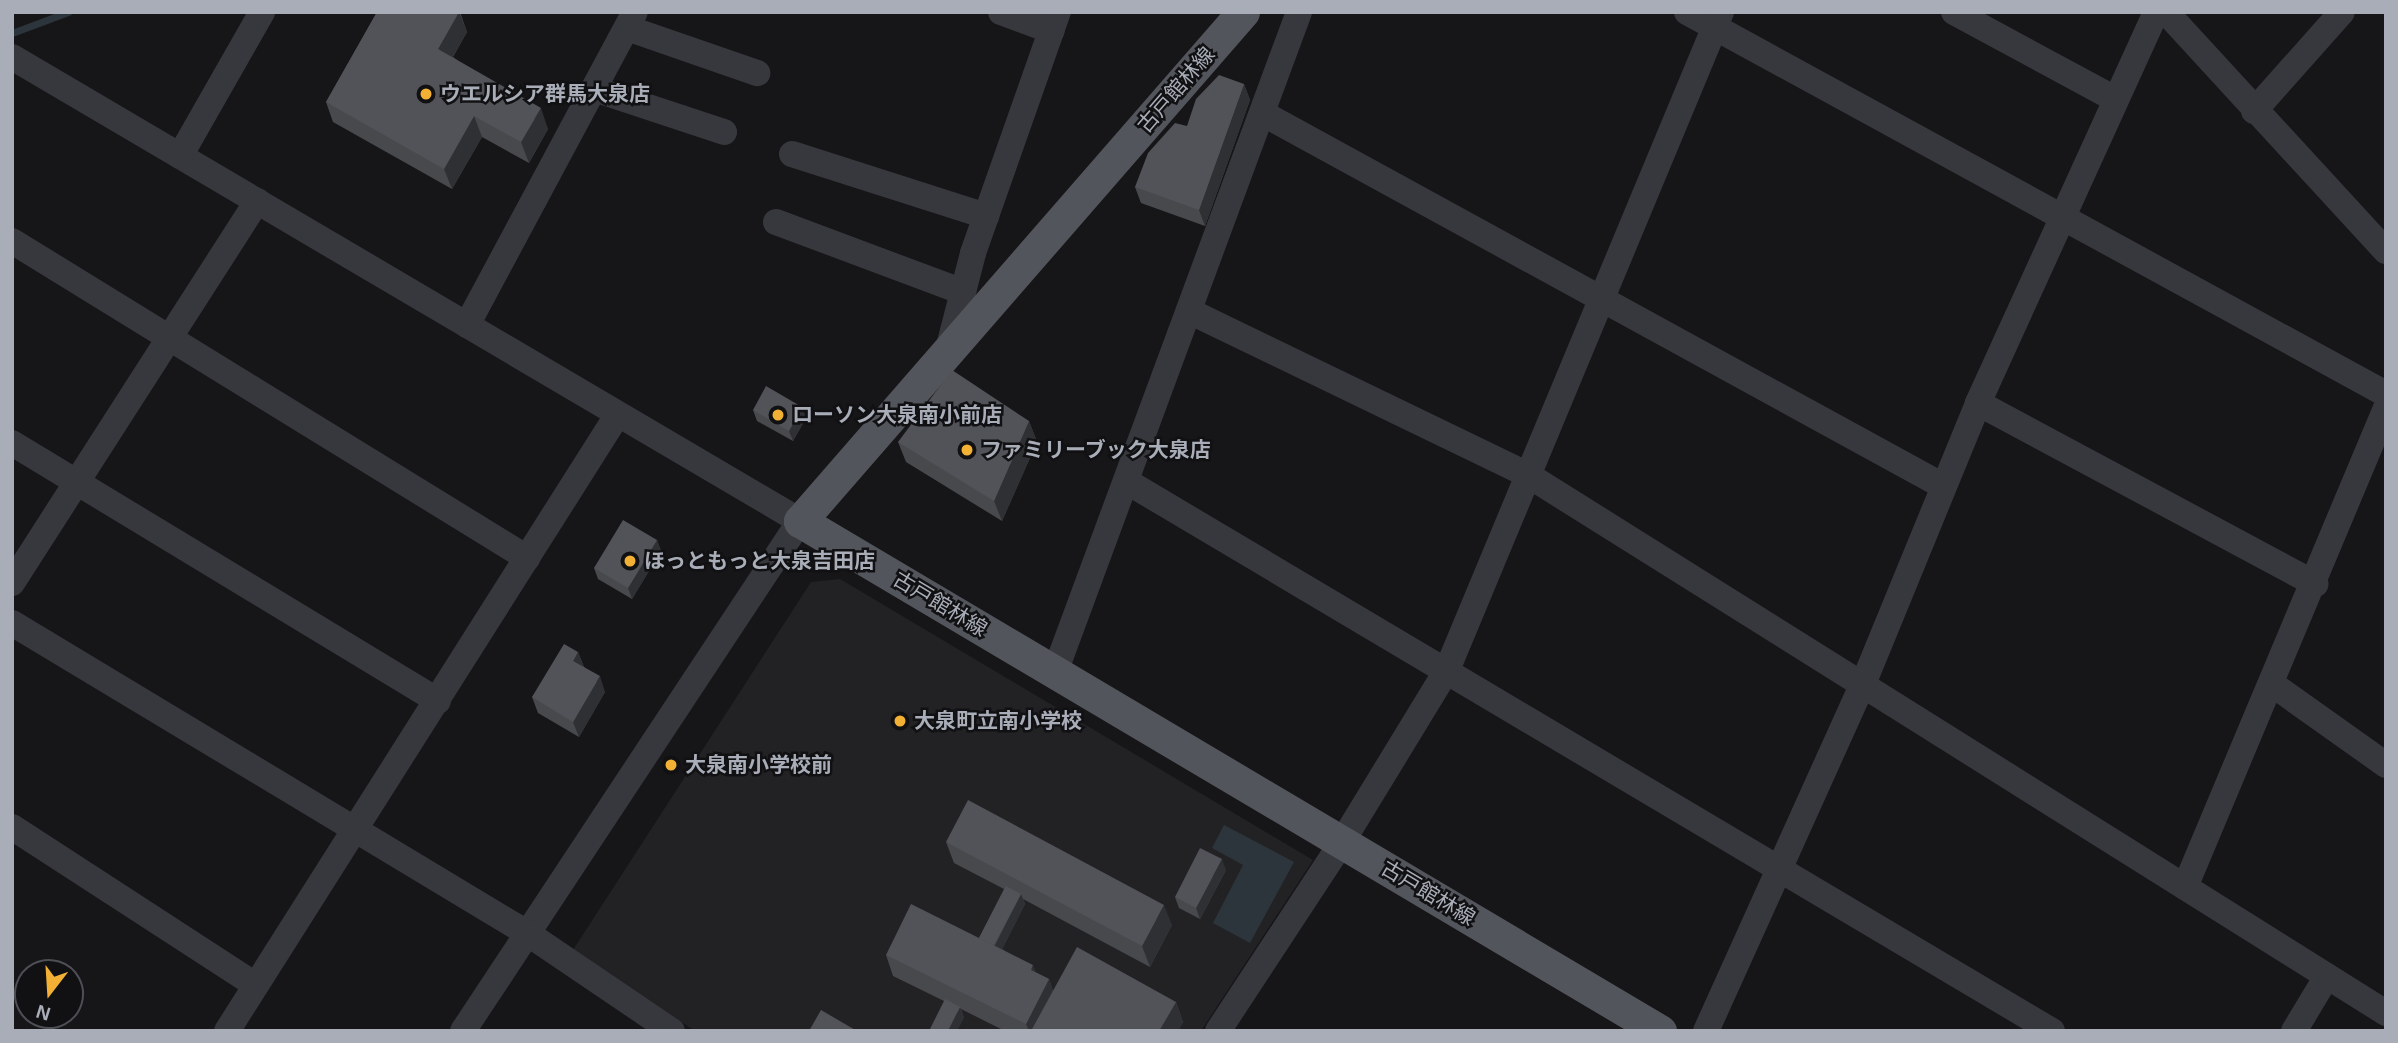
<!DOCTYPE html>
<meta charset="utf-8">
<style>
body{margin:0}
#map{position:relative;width:2398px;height:1043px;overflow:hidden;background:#161618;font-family:Arial,"Noto Sans JP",sans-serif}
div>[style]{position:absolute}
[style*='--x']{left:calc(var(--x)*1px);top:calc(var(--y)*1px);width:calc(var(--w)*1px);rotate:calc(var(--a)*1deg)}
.built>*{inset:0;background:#222225}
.water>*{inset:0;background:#2c353c}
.stream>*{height:7px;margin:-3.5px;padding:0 3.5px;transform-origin:3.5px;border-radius:3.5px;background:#2c353c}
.minor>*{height:26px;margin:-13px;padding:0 13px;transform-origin:13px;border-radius:13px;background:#37383d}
.major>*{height:33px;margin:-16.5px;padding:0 16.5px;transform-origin:16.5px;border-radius:16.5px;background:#53555c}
.wall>*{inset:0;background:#47494d}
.shaded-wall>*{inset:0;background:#2f3033}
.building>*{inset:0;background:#525359}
.dots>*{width:19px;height:19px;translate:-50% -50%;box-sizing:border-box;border:4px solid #111113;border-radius:50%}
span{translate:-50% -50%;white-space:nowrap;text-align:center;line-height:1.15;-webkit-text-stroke:5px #111113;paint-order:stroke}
.street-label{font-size:21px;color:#a8adb8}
.poi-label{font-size:21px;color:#a8adb8;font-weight:700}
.left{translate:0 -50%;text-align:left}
.frame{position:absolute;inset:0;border:14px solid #a8adb8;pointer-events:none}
.north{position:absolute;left:14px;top:959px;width:70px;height:70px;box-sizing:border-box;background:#111113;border:2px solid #4d4f55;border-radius:50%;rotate:197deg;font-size:19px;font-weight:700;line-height:28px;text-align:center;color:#a8adb8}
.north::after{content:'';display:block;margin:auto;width:24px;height:32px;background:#f2b134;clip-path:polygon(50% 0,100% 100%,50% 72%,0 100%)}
</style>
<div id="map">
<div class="built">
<i style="clip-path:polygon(840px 579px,1313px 860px,1201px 1031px,695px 1031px,573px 950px,811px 582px)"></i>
</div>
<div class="water">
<i style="clip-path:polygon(1224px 825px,1294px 862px,1250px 943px,1213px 923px,1243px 865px,1212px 848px)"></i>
</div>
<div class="stream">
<i style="--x:12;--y:33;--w:60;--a:-20.6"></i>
</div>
<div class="minor">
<i style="--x:1001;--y:12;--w:54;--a:20.4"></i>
<i style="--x:1687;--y:12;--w:797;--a:28.66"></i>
<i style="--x:1954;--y:12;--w:183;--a:28.4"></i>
<i style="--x:2166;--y:12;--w:325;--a:47.4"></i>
<i style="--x:627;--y:28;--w:138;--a:19.1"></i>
<i style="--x:12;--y:57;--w:914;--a:30.49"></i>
<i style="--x:800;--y:521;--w:611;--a:123.46"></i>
<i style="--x:594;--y:89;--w:137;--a:18.3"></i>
<i style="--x:2254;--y:111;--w:132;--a:-48.4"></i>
<i style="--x:1262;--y:113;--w:776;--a:28.71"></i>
<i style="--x:792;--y:154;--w:204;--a:17.7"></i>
<i style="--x:180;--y:156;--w:166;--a:-60.3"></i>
<i style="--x:776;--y:222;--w:200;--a:20.5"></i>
<i style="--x:12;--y:241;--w:605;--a:31.61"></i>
<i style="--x:1189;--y:311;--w:377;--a:25.8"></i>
<i style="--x:1528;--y:475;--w:1013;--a:32.09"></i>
<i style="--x:467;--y:325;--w:355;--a:-61.8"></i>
<i style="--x:948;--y:350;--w:100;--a:-75.5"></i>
<i style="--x:973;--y:253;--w:256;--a:-70.6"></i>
<i style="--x:1978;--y:403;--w:383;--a:28.2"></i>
<i style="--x:12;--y:443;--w:498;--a:31.2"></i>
<i style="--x:1126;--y:481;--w:1077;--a:30.71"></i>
<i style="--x:12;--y:583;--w:454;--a:-57.3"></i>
<i style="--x:12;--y:623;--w:601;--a:31.05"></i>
<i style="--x:527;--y:933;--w:175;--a:34.1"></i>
<i style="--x:1055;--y:672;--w:704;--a:-69.71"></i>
<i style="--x:2272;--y:684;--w:140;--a:35.4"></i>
<i style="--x:12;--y:827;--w:290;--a:33"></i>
<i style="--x:2185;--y:887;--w:519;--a:-67.24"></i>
<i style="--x:227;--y:1031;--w:730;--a:-57.64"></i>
<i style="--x:1218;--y:1031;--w:226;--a:-56.7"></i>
<i style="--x:1342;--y:842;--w:202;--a:-58.6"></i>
<i style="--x:1447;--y:670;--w:713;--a:-67.39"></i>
<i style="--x:1706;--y:1031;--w:381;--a:-65.7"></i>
<i style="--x:1863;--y:684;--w:304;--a:-67.7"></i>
<i style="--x:1978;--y:403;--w:430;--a:-65.5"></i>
<i style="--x:2294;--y:1031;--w:64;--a:-59"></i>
</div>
<div class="major">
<i style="--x:1243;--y:12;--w:675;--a:131.03"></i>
<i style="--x:800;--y:521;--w:1000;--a:30.67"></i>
</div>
<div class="wall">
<i style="clip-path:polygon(377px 12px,460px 12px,467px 32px,453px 57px,548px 129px,529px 163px,482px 137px,452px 189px,333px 122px,326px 102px)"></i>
<i style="clip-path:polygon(1244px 84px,1250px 100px,1205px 226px,1141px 203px,1135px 187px,1187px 126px)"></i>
<i style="clip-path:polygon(753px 410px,806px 418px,793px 441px,757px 421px)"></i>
<i style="clip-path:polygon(1029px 421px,1037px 442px,1002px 521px,906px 462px,898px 442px)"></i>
<i style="clip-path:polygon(657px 540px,661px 551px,632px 599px,598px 579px,594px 568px)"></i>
<i style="clip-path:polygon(578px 652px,584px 667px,605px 692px,579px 737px,538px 713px,532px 697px)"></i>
<i style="clip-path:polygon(946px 842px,1172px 925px,1150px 967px,1023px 899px,1025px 904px,1002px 949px,1037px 973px,1049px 979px,1053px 991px,1176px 1002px,1183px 1022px,1178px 1031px,1005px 1031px,961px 1009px,964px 1018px,944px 1001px,893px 976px,886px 955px,979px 938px,1004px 889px,954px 863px)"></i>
<i style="clip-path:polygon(1226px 870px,1200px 919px,1179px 908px,1175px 897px)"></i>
</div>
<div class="shaded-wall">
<i style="clip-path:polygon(459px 12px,467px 32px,445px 70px,438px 49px)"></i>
<i style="clip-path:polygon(1244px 84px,1250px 100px,1205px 226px,1199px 210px)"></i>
<i style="clip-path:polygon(541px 108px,548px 129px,529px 163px,521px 142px)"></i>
<i style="clip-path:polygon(474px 116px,482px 137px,452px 189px,444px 169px)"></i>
<i style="clip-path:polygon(802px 407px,806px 418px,793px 441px,789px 431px)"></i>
<i style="clip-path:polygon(1029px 421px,1037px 442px,1002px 521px,994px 501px)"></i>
<i style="clip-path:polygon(657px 540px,661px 551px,632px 599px,628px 588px)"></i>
<i style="clip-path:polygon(578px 652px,584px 668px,573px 661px)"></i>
<i style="clip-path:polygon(600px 676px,605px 692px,579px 737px,573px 722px)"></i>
<i style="clip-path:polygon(1222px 859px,1226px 870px,1200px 919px,1196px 908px)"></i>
<i style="clip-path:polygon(1021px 894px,1025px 904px,998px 958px,994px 947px)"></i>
<i style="clip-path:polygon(1164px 905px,1172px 925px,1150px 967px,1142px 946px)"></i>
<i style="clip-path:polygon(1033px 965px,1041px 985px,1031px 970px)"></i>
<i style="clip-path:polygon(1049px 979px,1056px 1000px,1041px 1031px,1029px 1031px,1026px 1024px)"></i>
<i style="clip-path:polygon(1176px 1002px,1183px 1022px,1178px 1031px,1159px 1031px)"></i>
<i style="clip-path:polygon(960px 1007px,964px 1018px,957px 1031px,948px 1031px)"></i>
</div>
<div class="building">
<i style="clip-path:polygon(377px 12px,459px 12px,438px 49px,541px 108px,521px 142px,474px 116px,444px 169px,326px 102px)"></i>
<i style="clip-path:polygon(1219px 75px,1244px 84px,1199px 210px,1135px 187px,1148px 153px,1175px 123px,1187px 126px,1196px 99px)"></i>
<i style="clip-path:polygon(952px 370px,1029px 421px,994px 501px,898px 442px)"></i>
<i style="clip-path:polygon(766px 386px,802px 407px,789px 431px,753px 410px)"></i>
<i style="clip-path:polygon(623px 520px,657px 540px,628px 588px,594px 568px)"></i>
<i style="clip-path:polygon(564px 644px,578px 652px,573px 661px,600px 676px,573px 722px,532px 697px)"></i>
<i style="clip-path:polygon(968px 800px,1164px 905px,1142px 946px,946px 842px)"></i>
<i style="clip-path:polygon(1200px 848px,1222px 859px,1196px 908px,1175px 897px)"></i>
<i style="clip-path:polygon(1006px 886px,1021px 894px,994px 945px,979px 938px)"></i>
<i style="clip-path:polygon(911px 904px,1033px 965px,1031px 970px,1049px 979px,1026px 1024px,886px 955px)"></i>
<i style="clip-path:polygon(1077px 947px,1176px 1002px,1159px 1031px,1031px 1031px)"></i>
<i style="clip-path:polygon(945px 999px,960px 1007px,948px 1031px,929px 1031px)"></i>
<i style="clip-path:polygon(821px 1010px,857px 1031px,809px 1031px)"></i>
</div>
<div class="dots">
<i style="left:426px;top:94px;background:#f2b134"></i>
<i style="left:778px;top:415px;background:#f2b134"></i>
<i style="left:967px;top:450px;background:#f2b134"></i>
<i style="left:630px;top:561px;background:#f2b134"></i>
<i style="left:900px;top:721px;background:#f2b134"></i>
<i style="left:671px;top:765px;background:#f2b134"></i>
</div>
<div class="street-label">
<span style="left:1176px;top:90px;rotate:-49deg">古戸館林線</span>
<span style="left:940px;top:604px;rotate:31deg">古戸館林線</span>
<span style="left:1428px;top:893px;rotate:31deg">古戸館林線</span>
</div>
<div class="poi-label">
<span class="left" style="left:440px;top:94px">ウエルシア群馬大泉店</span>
<span class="left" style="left:792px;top:415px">ローソン大泉南小前店</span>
<span class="left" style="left:981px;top:450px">ファミリーブック大泉店</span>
<span class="left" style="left:644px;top:561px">ほっともっと大泉吉田店</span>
<span class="left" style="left:914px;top:721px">大泉町立南小学校</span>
<span class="left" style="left:685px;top:765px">大泉南小学校前</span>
</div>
<div class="frame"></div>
<div class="north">N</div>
</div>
